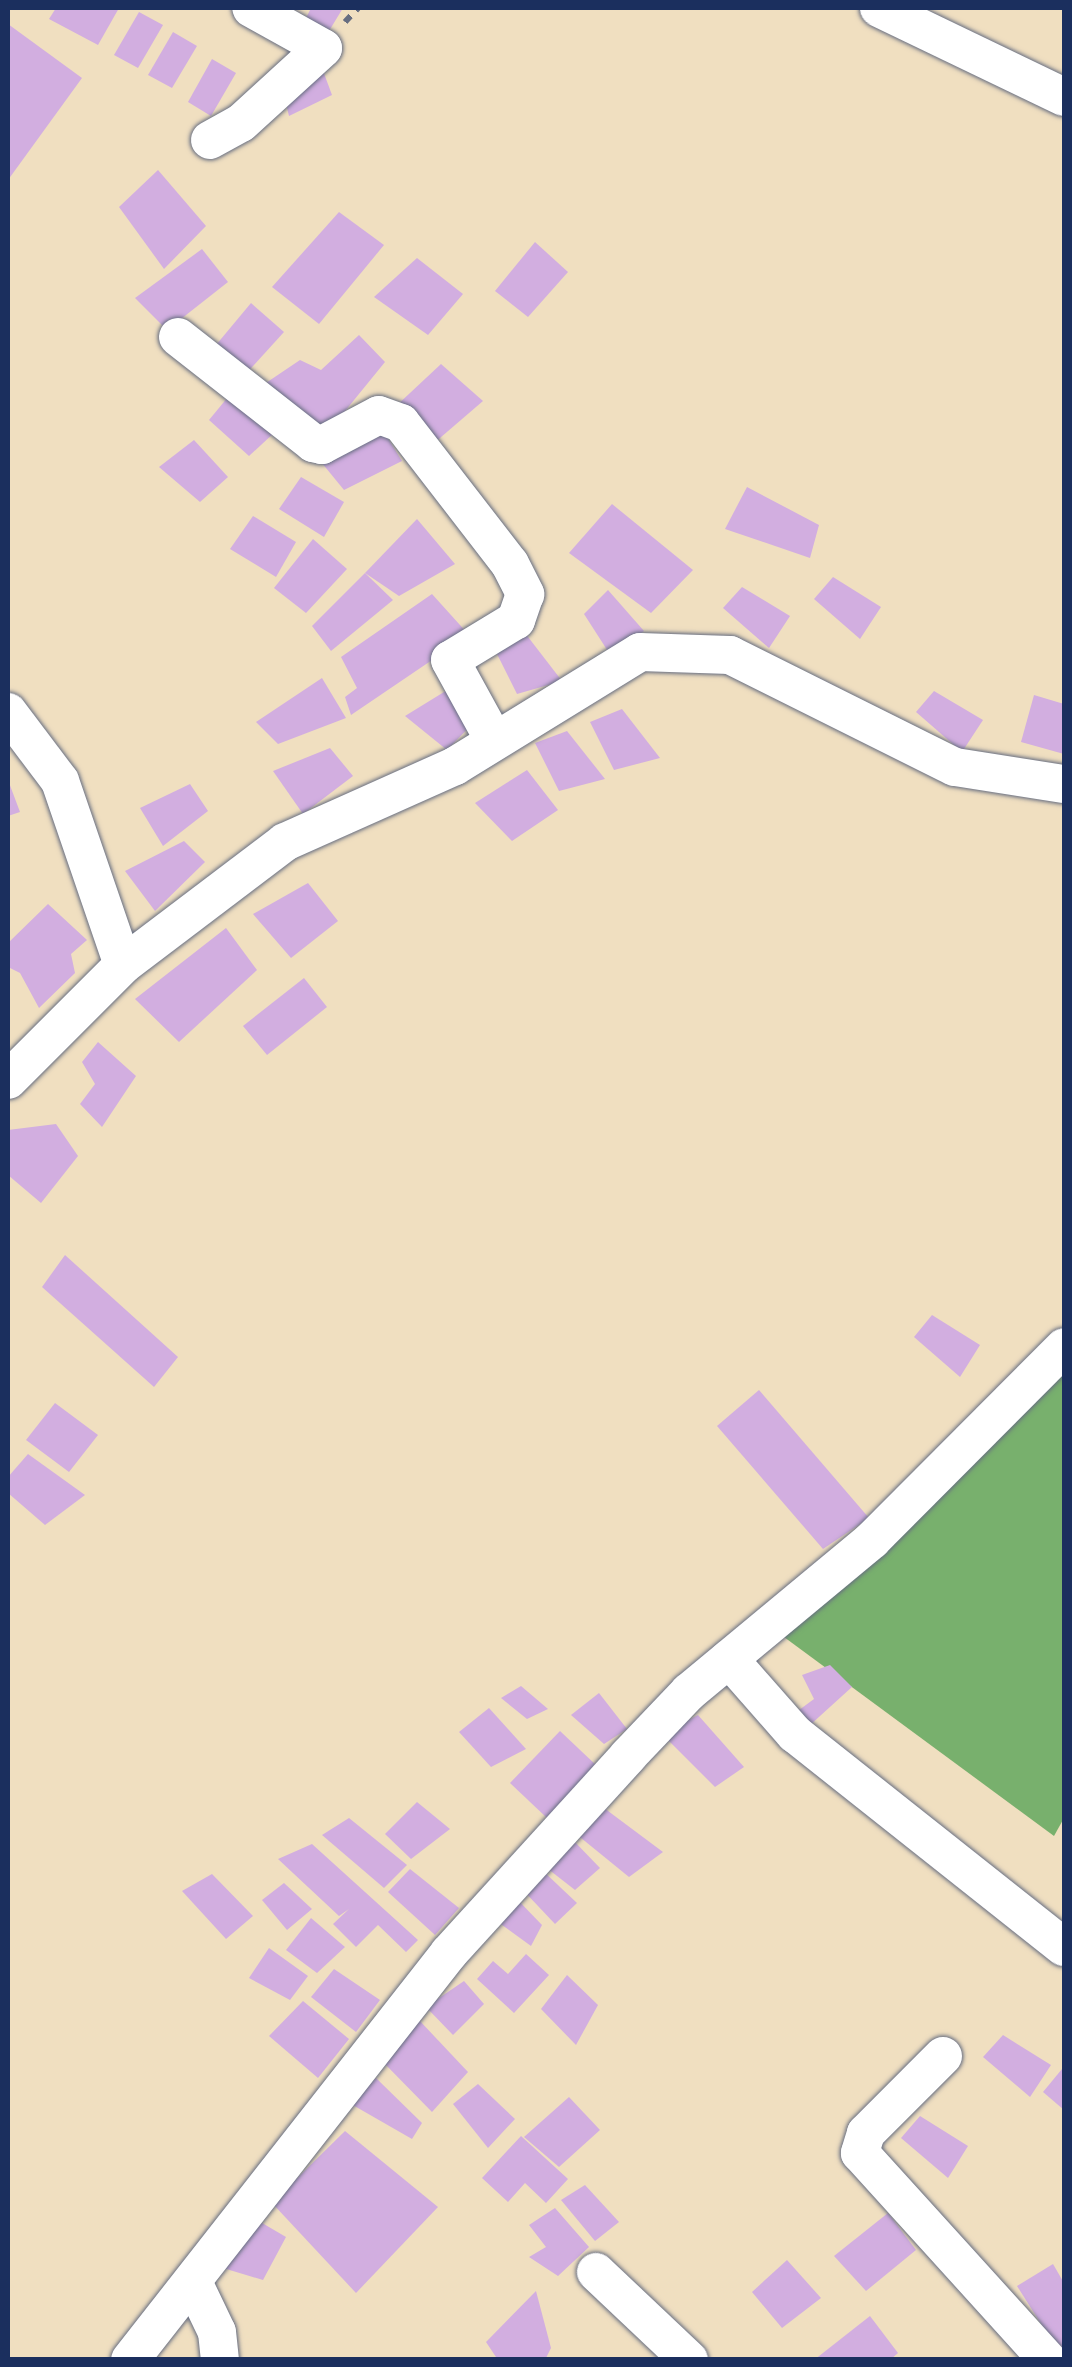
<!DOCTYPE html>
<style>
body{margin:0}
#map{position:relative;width:1072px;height:2367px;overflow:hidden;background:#f0dfc0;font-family:Itim,sans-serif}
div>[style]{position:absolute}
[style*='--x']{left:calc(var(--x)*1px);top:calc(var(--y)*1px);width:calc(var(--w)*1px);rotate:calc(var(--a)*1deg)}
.forest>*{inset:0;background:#78b06d}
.building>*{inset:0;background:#d2aee0}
.path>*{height:6px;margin-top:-3px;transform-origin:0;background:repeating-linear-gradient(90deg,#666d80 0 8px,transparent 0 16px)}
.roads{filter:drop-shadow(0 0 2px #666d80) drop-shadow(0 0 2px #666d80)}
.street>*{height:38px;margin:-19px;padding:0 19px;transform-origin:19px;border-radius:19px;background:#fff}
span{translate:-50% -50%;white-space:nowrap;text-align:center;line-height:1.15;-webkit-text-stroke:8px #f6f6f2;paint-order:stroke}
.frame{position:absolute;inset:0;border:10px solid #1b2f5e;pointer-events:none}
</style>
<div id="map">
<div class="forest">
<i style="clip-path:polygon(1064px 1356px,1064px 1818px,1054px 1836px,784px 1637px)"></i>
</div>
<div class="building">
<i style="clip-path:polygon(56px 8px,119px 8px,98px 45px,49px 19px)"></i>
<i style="clip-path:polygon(311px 8px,343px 8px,329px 31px,306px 18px)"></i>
<i style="clip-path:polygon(139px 12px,163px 25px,138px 68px,114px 55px)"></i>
<i style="clip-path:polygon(8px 24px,82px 78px,8px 180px)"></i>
<i style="clip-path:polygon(173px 32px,197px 46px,172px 88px,148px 75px)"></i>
<i style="clip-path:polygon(212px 59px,236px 73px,211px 116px,188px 102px)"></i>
<i style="clip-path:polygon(322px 68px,332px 95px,289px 116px,283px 92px)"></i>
<i style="clip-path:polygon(158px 170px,206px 226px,164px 269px,119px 207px)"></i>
<i style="clip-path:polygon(339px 212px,384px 245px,319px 324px,272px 287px)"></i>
<i style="clip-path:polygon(535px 242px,568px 272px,528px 317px,495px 291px)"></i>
<i style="clip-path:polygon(202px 249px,228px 282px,167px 330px,135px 298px)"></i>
<i style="clip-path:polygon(417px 258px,463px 294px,428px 335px,374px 297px)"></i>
<i style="clip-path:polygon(251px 303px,284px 332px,243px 377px,211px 351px)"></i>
<i style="clip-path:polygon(359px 335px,385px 362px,319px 443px,257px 389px,300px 360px,321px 370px)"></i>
<i style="clip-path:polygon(441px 364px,483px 401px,433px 444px,395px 407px)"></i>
<i style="clip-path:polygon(228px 397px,275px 432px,249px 456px,209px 420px)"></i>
<i style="clip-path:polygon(379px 424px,402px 461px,344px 490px,317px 457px)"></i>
<i style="clip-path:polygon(194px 440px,228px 477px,200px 502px,159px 467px)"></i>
<i style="clip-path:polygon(301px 477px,344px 502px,324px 537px,279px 509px)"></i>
<i style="clip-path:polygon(747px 487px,819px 525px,810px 558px,725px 529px)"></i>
<i style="clip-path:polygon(612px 504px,693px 570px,651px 613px,569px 553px)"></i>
<i style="clip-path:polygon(253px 516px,296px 542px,276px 577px,230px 549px)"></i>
<i style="clip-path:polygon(417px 519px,455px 564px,399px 596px,365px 573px)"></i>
<i style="clip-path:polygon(313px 539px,347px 569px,306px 613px,274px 588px)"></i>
<i style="clip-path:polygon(365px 573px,393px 600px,331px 651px,312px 626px)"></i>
<i style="clip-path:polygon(833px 577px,881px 607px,860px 639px,814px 599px)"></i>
<i style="clip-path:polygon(742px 587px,790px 616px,769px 648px,723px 608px)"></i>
<i style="clip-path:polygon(608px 590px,644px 631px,611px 656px,584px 614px)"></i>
<i style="clip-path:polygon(432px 594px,469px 635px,351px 715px,345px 697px,357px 688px,341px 657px)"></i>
<i style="clip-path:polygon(525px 633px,562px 681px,517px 694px,493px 646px)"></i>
<i style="clip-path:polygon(322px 678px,346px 718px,278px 744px,256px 722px)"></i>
<i style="clip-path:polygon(457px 684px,479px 717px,447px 750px,405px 716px)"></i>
<i style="clip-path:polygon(934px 691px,983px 720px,962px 752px,916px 712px)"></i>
<i style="clip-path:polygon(1034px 695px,1064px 704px,1064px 754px,1021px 742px)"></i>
<i style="clip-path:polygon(622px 709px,660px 758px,614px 770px,590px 722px)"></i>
<i style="clip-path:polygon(567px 731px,605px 779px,559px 791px,535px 743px)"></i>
<i style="clip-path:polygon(330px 748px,353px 776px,303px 814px,273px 771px)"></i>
<i style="clip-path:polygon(527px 770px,558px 810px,512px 841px,475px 803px)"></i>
<i style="clip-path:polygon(8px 780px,20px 812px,8px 816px)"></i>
<i style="clip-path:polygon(190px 784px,208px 811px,163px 846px,140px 808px)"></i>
<i style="clip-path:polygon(184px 841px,205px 862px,155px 911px,125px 871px)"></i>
<i style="clip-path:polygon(308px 883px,338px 921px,291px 958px,253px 914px)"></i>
<i style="clip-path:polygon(48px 904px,87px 940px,71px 954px,75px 973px,39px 1008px,20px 973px,8px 967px,8px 943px)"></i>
<i style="clip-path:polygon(226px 928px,257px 970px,179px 1042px,135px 999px)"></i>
<i style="clip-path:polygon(304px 978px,327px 1007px,267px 1055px,243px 1026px)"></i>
<i style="clip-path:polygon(98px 1042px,136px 1076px,102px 1127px,80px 1104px,95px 1084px,82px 1062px)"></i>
<i style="clip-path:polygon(56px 1124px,78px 1156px,41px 1203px,8px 1175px,8px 1130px)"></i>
<i style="clip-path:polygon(65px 1255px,178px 1357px,154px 1387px,42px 1287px)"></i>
<i style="clip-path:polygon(932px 1315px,980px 1345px,960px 1377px,914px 1337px)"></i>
<i style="clip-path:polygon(759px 1390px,869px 1518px,823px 1549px,717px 1426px)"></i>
<i style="clip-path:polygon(55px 1403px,98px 1435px,69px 1472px,26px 1440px)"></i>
<i style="clip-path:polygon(28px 1454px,85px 1495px,45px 1525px,8px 1493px,8px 1477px)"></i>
<i style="clip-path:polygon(830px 1665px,852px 1687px,809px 1726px,795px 1713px,814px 1699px,802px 1675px)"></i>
<i style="clip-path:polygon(521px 1686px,548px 1709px,527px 1719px,501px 1698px)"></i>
<i style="clip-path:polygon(599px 1693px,627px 1729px,604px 1744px,571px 1715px)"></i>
<i style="clip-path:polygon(489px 1708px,526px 1749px,491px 1767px,459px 1732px)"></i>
<i style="clip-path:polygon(698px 1715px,744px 1767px,715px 1787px,662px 1734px)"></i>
<i style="clip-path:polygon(560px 1731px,597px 1766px,547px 1818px,510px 1783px)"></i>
<i style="clip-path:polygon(417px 1802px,450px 1829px,411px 1859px,385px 1834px)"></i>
<i style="clip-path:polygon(600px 1805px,663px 1852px,629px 1877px,570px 1829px)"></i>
<i style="clip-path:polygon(349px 1818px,407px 1865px,384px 1888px,322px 1835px)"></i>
<i style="clip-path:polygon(572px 1839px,600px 1868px,575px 1890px,543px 1865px)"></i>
<i style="clip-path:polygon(312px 1844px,418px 1940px,406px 1952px,378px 1925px,356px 1947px,333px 1924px,349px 1909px,339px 1916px,278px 1859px)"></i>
<i style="clip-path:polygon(410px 1869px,459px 1908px,435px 1935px,388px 1892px)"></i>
<i style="clip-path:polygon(542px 1870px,577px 1903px,555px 1924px,521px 1888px)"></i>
<i style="clip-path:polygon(212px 1874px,253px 1916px,226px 1939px,182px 1891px)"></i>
<i style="clip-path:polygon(284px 1883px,312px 1909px,287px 1930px,262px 1900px)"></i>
<i style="clip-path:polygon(513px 1895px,542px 1925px,531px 1946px,494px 1919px)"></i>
<i style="clip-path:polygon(311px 1918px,345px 1947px,317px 1973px,286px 1950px)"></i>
<i style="clip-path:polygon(269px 1948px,308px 1976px,290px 2000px,249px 1978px)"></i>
<i style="clip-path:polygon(526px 1954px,549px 1975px,514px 2013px,477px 1979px,493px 1961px,508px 1974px)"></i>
<i style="clip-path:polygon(334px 1969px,380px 2000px,356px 2032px,311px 1997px)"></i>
<i style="clip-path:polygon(567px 1975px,598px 2005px,576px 2045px,541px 2009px)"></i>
<i style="clip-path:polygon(464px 1981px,484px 2004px,453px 2035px,426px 2007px)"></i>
<i style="clip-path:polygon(303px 2001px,349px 2039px,318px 2078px,269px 2036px)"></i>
<i style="clip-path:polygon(419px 2020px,468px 2072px,432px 2112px,384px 2063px)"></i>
<i style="clip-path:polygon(1003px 2035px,1051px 2065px,1030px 2097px,983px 2057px)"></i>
<i style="clip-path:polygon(1062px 2069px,1064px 2071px,1064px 2110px,1043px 2092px)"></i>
<i style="clip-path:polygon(376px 2078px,422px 2123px,412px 2139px,351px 2104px)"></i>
<i style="clip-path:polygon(478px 2084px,515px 2119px,488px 2148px,453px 2104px)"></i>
<i style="clip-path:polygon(569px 2097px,600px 2130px,559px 2167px,524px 2137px)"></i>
<i style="clip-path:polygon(920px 2116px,968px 2146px,948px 2178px,901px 2138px)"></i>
<i style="clip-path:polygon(345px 2131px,438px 2207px,356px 2293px,272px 2203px)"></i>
<i style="clip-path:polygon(521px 2136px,568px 2179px,546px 2203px,525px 2183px,508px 2202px,482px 2178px)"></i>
<i style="clip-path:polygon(585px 2185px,619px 2222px,595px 2241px,561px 2200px)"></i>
<i style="clip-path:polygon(555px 2208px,589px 2247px,558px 2276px,529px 2257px,546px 2247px,529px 2225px)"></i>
<i style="clip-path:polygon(888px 2213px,916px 2250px,866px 2291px,834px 2256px)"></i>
<i style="clip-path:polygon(257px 2220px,286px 2237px,263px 2280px,223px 2268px)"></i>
<i style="clip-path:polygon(787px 2260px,821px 2298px,782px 2328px,752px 2292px)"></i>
<i style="clip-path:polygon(1053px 2264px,1064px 2283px,1064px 2360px,1017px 2286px)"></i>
<i style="clip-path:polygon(536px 2291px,551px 2348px,545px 2360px,498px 2360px,486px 2342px)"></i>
<i style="clip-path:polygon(870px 2316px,898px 2353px,890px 2360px,814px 2360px)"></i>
</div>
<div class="path">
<i style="--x:345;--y:22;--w:19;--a:-47"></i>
</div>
<div class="roads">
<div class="street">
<i style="--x:879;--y:8;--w:205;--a:25.7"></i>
<i style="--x:210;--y:140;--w:35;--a:-29"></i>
<i style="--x:241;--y:123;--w:111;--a:-42.4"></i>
<i style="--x:323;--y:48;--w:82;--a:-150.9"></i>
<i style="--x:178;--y:337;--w:172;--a:38.1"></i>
<i style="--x:313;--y:443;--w:9;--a:13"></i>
<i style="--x:322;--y:445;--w:64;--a:-27.8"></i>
<i style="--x:379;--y:415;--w:23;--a:20"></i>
<i style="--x:401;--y:423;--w:178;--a:52.3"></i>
<i style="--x:510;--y:564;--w:34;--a:63"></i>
<i style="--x:525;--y:594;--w:28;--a:109"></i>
<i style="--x:516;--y:620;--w:77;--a:148.8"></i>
<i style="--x:450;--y:660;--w:91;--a:61.2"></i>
<i style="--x:8;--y:712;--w:86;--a:53"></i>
<i style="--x:60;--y:781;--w:194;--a:71.1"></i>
<i style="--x:8;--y:1080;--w:163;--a:-45"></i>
<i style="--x:123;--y:965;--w:203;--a:-37.2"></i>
<i style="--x:285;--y:842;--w:186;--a:-24.1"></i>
<i style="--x:455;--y:766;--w:217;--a:-31.6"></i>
<i style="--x:640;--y:652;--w:90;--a:1.9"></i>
<i style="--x:730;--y:655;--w:251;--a:26.5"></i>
<i style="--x:955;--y:767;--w:110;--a:8.9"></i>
<i style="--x:729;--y:1659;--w:100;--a:48.7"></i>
<i style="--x:795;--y:1734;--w:343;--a:38.4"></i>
<i style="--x:943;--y:2056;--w:109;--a:135"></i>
<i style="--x:866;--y:2133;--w:21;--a:107"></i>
<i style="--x:860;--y:2153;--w:280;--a:47.8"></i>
<i style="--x:596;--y:2272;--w:128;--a:43.4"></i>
<i style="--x:193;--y:2282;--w:55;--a:64.4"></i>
<i style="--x:217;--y:2332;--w:28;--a:84"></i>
<i style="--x:130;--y:2360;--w:517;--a:-51.91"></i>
<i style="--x:449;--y:1953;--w:266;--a:-47.7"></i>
<i style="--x:628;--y:1756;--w:88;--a:-46.4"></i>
<i style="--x:689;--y:1692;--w:238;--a:-39.7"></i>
<i style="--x:872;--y:1540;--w:272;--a:-45.1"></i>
</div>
</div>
<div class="frame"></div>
</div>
